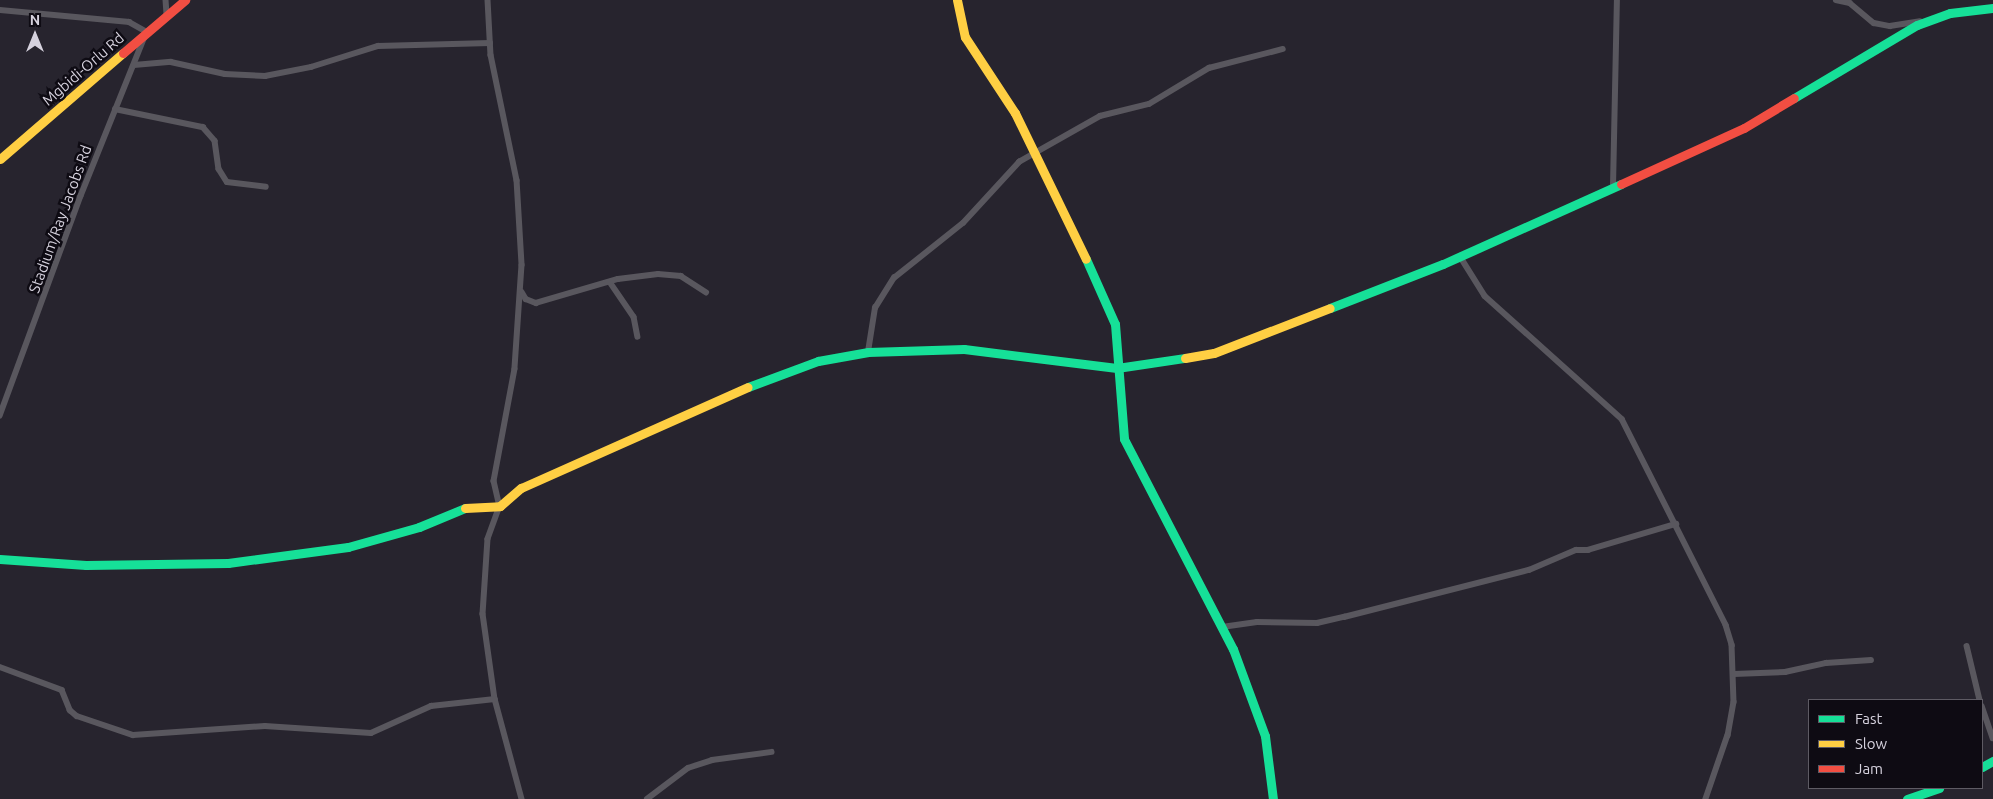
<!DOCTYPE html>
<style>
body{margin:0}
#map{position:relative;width:1993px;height:799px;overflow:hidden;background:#27242e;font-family:Ubuntu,sans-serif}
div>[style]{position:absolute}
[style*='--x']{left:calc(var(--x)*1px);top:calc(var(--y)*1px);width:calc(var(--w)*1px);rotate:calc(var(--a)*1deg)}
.street>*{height:5.5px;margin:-2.75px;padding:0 2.75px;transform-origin:2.75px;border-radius:2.75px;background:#59575e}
.fast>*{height:9px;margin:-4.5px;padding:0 4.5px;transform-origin:4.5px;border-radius:4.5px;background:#16e098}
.slow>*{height:9px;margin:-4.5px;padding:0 4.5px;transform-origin:4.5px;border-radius:4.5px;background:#ffcf43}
.jam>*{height:9px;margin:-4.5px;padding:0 4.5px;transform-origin:4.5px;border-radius:4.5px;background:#f24e42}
span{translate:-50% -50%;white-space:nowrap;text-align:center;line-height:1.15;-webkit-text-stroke:5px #0e0b13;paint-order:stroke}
.street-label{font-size:15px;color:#d6d2de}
.legend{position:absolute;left:1808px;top:699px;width:175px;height:90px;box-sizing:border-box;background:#0e0b13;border:1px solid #5e5b64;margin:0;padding:6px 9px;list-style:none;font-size:15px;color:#d6d2de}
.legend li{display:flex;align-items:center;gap:10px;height:25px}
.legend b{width:25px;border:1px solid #5e5b64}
.north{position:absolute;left:10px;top:10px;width:50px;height:50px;-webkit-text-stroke:4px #0e0b13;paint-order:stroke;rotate:0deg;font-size:14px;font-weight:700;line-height:20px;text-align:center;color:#d6d2de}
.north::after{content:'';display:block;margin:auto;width:18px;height:22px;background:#d6d2de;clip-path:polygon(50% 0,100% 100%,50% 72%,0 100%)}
</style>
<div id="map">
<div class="street">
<i style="--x:166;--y:0;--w:15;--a:86"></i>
<i style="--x:488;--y:0;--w:55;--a:86.9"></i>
<i style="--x:491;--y:55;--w:128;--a:78.3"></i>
<i style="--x:517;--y:180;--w:85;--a:86.6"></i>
<i style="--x:522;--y:265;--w:104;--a:93.9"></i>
<i style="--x:515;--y:369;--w:114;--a:100.6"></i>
<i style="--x:494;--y:481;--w:26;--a:77"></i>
<i style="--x:500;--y:506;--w:35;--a:110"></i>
<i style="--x:488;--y:539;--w:75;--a:93.8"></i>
<i style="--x:483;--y:614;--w:86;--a:82"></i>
<i style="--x:495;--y:699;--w:104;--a:74.9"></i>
<i style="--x:1836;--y:0;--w:14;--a:12"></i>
<i style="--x:1850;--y:3;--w:31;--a:40"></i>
<i style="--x:1874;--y:23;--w:16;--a:11"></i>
<i style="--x:1890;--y:26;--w:30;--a:-9"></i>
<i style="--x:0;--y:10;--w:130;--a:5.3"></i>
<i style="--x:129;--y:22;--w:21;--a:29"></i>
<i style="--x:147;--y:32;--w:177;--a:111.9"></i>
<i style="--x:81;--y:196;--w:234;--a:110.2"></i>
<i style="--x:134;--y:65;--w:37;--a:-5"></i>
<i style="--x:171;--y:62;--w:55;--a:12.5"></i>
<i style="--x:225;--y:74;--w:40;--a:2.9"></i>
<i style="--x:265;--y:76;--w:47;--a:-11.1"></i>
<i style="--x:311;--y:67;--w:70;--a:-17.4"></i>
<i style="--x:378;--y:46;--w:112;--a:-1.5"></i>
<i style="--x:115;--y:109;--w:90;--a:11.6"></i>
<i style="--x:203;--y:127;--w:18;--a:49"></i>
<i style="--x:215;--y:141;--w:28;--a:82"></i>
<i style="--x:219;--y:169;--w:15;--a:58"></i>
<i style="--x:227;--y:182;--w:39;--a:7"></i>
<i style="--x:1613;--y:187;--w:187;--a:-88.8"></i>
<i style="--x:1460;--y:256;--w:47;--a:58"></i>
<i style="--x:1485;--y:296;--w:184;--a:41.9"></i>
<i style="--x:1622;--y:419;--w:231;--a:63.2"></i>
<i style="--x:1726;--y:625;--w:21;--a:73"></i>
<i style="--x:1732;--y:645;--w:57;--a:88"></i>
<i style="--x:1734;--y:702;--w:34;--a:100"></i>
<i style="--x:1728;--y:735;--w:68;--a:109"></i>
<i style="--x:610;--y:282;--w:42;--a:55.6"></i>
<i style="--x:634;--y:317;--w:20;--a:79"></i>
<i style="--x:522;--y:292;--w:8;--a:60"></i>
<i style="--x:526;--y:299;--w:11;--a:22"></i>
<i style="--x:536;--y:303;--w:85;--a:-16.3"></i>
<i style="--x:618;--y:279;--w:40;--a:-7.1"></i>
<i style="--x:658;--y:274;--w:23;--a:5"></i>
<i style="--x:681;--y:276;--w:30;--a:33"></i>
<i style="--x:868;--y:352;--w:45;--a:-81"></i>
<i style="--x:875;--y:308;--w:36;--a:-58"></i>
<i style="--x:894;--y:278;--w:88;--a:-38.6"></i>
<i style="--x:963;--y:223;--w:83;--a:-47.4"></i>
<i style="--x:1019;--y:162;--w:93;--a:-29.6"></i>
<i style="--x:1100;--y:116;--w:50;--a:-13.8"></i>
<i style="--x:1149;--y:104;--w:70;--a:-31"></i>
<i style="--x:1209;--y:68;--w:76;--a:-14.4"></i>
<i style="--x:1222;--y:627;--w:35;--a:-8"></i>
<i style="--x:1257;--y:622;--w:60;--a:1"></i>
<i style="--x:1317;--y:623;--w:28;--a:-13"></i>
<i style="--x:1344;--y:617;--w:191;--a:-14.3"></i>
<i style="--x:1529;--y:570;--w:51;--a:-23.1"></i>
<i style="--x:1576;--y:550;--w:12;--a:0"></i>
<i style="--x:1588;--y:550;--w:92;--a:-16.5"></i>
<i style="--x:1967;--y:646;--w:56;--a:76.5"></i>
<i style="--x:0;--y:667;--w:66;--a:20.4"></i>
<i style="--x:62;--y:690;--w:22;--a:68"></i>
<i style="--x:70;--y:710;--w:9;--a:41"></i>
<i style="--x:77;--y:716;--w:59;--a:18.7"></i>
<i style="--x:133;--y:735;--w:132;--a:-3.9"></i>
<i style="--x:265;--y:726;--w:106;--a:3.8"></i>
<i style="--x:371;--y:733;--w:66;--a:-24.2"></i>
<i style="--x:431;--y:706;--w:64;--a:-6.2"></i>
<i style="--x:1734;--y:674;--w:51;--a:-2.2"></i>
<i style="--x:1785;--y:672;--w:42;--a:-12.4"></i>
<i style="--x:1826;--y:663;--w:45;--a:-3.8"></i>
<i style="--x:1982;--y:706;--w:34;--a:71"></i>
<i style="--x:647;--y:799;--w:51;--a:-37.1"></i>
<i style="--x:688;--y:768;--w:25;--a:-18"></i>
<i style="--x:712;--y:760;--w:60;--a:-7.7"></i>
</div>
<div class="fast">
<i style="--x:1794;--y:98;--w:143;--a:-30.7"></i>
<i style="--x:1917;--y:25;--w:35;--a:-20"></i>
<i style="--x:1950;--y:13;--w:43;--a:-6.6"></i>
<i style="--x:1086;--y:259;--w:71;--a:66"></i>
<i style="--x:1115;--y:324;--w:115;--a:85.5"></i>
<i style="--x:1124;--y:439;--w:237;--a:62.6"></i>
<i style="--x:1233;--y:649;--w:93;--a:69.8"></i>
<i style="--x:1265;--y:736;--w:64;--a:82.8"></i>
<i style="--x:1330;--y:308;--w:121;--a:-21.3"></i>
<i style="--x:1443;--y:264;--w:195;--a:-24.2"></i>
<i style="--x:748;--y:387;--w:75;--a:-20.4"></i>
<i style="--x:818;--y:361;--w:51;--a:-10.2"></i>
<i style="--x:868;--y:352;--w:96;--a:-1.8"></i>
<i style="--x:964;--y:349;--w:154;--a:7.1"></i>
<i style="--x:1117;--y:368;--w:69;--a:-8.4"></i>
<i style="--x:0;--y:559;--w:86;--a:4"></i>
<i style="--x:86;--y:565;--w:142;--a:-0.8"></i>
<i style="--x:228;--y:563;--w:121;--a:-7.6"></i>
<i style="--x:348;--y:547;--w:74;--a:-15.7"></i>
<i style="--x:419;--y:527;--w:50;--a:-22.4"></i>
<i style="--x:1982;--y:767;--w:13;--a:-29"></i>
<i style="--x:1907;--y:799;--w:34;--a:-19"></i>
</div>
<div class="slow">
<i style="--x:957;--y:0;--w:38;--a:78"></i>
<i style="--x:965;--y:37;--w:91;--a:56.7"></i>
<i style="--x:1015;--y:113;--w:162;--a:64.1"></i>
<i style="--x:0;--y:159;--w:162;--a:-40.8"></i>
<i style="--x:1185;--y:358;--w:29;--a:-10"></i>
<i style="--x:1214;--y:353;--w:124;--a:-21.2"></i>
<i style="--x:465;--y:508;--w:35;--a:-3"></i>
<i style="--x:500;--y:506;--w:28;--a:-41"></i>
<i style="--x:521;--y:488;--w:248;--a:-24"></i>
</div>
<div class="jam">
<i style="--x:123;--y:53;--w:82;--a:-40.5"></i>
<i style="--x:1621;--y:184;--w:135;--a:-24.5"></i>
<i style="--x:1744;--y:128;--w:58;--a:-31"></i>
</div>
<div class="street-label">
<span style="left:83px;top:69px;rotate:-41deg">Mgbidi-Orlu Rd</span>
<span style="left:60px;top:219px;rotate:-70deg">Stadium/Ray Jacobs Rd</span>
</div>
<ul class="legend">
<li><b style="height:6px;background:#16e098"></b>Fast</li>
<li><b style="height:6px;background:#ffcf43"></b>Slow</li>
<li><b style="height:6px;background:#f24e42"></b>Jam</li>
</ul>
<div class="north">N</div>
</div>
